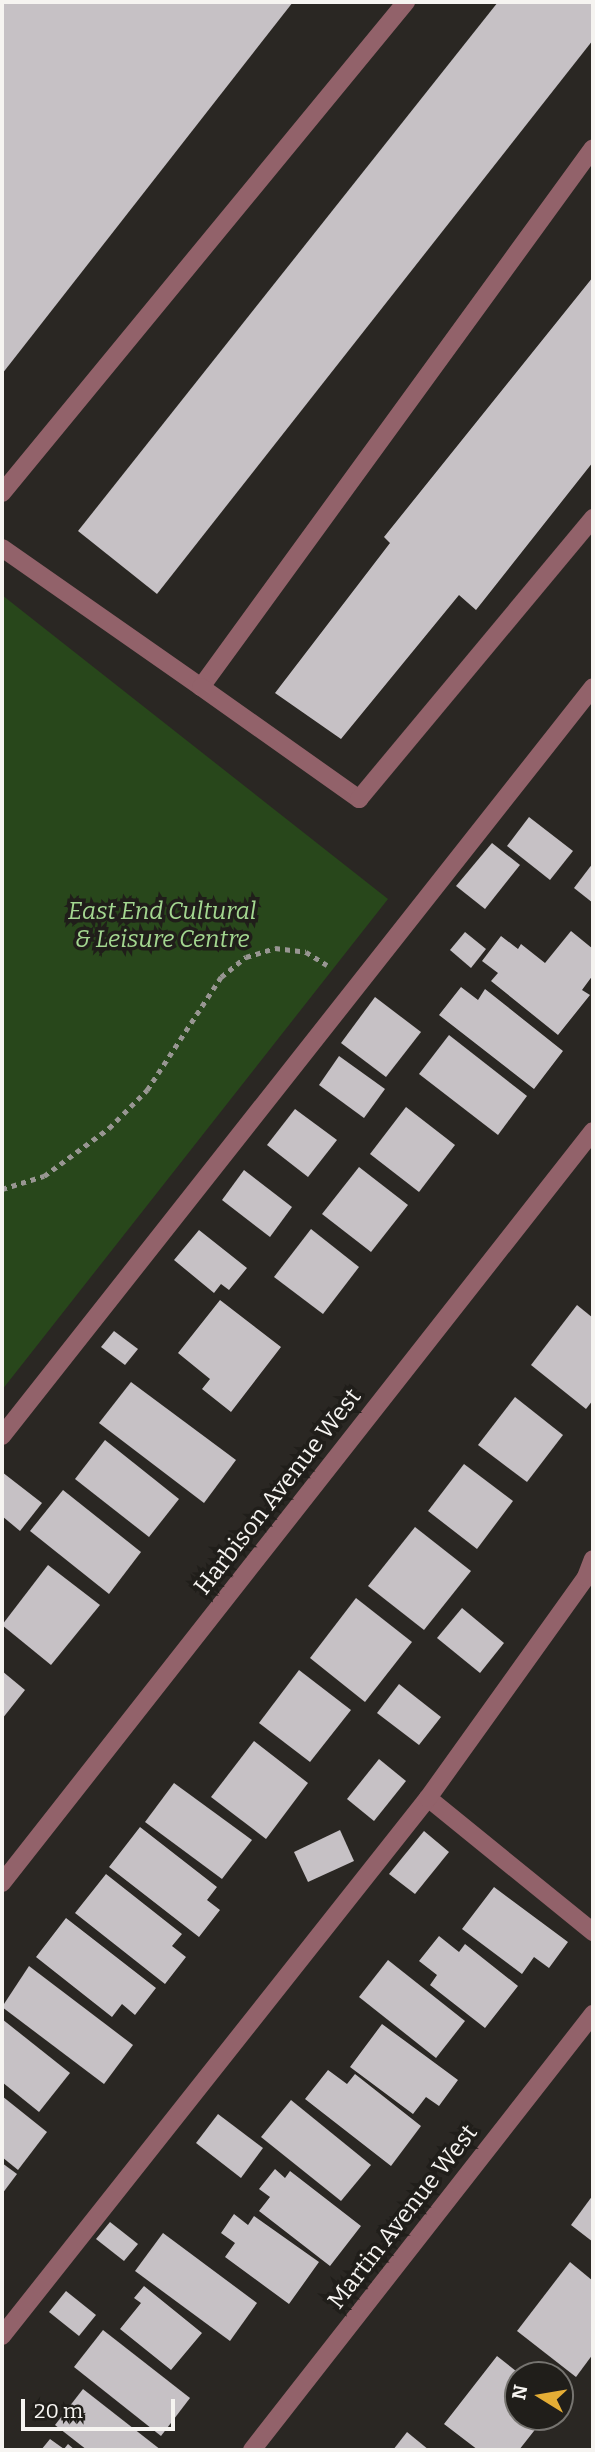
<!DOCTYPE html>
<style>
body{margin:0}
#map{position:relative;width:595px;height:2452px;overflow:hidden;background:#2a2723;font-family:Bitter,serif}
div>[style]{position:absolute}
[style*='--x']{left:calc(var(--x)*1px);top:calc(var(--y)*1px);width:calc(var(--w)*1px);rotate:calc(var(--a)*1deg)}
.green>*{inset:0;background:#28471b}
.building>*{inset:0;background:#c6c1c5}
.path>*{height:4.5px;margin-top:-2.25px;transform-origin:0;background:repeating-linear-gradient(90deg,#989692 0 5px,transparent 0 10px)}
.lane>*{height:18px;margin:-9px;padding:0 9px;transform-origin:9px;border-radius:9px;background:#92626a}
.street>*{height:18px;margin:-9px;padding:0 9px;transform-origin:9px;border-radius:9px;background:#92626a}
span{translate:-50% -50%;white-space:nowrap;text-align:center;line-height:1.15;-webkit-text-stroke:7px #201e1a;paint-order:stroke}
.park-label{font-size:24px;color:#a3d790;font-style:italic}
.street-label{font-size:24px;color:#f6f4f1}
.frame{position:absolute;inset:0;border:4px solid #f6f4f1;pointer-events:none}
.north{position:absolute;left:504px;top:2361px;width:70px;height:70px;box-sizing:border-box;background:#201e1a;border:2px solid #767470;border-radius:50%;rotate:281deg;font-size:19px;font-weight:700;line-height:28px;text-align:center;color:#f6f4f1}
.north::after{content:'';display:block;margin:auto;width:24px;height:32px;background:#e4ad35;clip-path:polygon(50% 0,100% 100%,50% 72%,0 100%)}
.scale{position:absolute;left:21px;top:2399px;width:154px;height:32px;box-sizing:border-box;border:4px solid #f6f4f1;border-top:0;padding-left:9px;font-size:21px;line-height:24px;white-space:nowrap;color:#f6f4f1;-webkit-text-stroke:5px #201e1a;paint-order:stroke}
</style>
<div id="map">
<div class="green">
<i style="clip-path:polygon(2px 595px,388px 899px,2px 1390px)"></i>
</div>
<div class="building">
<i style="clip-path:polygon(2px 2px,293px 2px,2px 374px)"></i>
<i style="clip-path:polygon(498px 2px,593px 2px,593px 40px,157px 594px,78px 531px)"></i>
<i style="clip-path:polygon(593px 277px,593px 462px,476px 610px,459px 595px,341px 739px,275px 693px,390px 543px,384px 537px)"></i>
<i style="clip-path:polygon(529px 817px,573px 851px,550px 880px,507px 846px)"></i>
<i style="clip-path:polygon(492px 843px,520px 865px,485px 909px,456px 886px)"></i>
<i style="clip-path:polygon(593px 863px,593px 903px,574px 888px)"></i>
<i style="clip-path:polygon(571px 931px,593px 949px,593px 975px,582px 990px,590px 995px,558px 1035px,491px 981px,498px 973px,482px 961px,501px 936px,518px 949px,521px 944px,545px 963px)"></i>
<i style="clip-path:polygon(465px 932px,486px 949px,471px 968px,450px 950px)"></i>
<i style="clip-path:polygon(461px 987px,478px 1000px,485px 989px,563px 1051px,534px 1089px,439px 1015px)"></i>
<i style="clip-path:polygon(375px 997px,421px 1032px,386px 1077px,341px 1043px)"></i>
<i style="clip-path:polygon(449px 1035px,527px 1096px,498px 1135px,419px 1074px)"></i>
<i style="clip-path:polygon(339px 1056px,385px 1089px,364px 1118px,319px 1085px)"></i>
<i style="clip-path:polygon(406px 1107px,455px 1145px,419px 1192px,370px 1154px)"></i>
<i style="clip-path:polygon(295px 1109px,337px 1140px,308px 1177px,267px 1145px)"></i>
<i style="clip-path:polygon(359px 1167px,408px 1205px,371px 1252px,322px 1214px)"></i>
<i style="clip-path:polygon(244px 1170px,292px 1207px,270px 1237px,222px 1200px)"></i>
<i style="clip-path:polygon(311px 1229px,359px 1267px,323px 1314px,274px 1277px)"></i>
<i style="clip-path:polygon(199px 1230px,247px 1268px,229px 1290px,221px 1284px,214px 1293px,174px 1260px)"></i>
<i style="clip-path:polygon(220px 1300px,281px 1347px,231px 1412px,202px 1389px,210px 1379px,178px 1353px)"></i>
<i style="clip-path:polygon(577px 1305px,593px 1318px,593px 1400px,586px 1409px,531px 1365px)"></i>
<i style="clip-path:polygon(114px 1331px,138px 1349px,125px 1365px,101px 1347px)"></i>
<i style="clip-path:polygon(131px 1382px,236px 1460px,204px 1503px,99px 1423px)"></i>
<i style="clip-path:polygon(515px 1397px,563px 1435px,527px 1482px,478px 1445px)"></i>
<i style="clip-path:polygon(105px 1440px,179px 1499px,149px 1537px,75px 1479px)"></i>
<i style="clip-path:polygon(464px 1464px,513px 1501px,477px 1549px,428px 1511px)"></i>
<i style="clip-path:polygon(2px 1472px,42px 1503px,20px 1531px,2px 1516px)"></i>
<i style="clip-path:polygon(63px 1490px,141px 1552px,109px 1594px,30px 1531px)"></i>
<i style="clip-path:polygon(415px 1527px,471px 1571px,424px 1630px,368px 1586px)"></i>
<i style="clip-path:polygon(48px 1565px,100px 1605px,51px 1665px,2px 1625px)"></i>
<i style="clip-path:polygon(356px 1598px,412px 1642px,365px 1702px,310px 1658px)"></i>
<i style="clip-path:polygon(462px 1608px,504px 1643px,480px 1673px,437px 1638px)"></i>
<i style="clip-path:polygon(299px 1670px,351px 1710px,310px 1762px,259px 1723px)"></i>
<i style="clip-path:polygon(2px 1671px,25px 1690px,2px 1719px)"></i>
<i style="clip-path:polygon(399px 1684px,441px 1717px,419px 1745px,377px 1713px)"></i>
<i style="clip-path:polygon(254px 1741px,308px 1783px,266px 1839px,211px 1797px)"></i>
<i style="clip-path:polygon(379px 1759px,406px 1781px,374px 1821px,347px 1799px)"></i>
<i style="clip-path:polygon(174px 1783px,252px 1840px,222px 1879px,145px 1822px)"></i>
<i style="clip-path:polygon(140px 1827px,217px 1887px,207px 1900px,220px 1910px,199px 1937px,109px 1867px)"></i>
<i style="clip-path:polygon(340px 1830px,354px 1861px,308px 1882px,294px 1852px)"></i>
<i style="clip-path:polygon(424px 1831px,449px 1852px,415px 1894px,389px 1874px)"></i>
<i style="clip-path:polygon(106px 1874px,182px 1934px,172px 1946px,186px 1957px,165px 1984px,75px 1913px)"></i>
<i style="clip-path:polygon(494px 1887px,568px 1942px,549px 1968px,534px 1957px,522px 1974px,462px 1929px)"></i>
<i style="clip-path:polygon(66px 1918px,156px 1988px,135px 2015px,122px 2004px,112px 2017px,36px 1957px)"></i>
<i style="clip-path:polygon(439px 1936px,459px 1952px,465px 1944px,518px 1986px,485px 2028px,430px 1985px,437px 1975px,419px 1961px)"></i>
<i style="clip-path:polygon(388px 1960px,465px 2021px,436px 2058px,359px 1997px)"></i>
<i style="clip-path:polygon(29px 1966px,133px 2045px,104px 2084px,2px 2007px)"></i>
<i style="clip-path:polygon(2px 2019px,70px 2073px,39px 2112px,2px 2082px)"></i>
<i style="clip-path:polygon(382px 2024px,458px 2080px,439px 2106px,426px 2097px,413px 2114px,350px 2067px)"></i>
<i style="clip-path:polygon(328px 2070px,347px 2084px,355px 2074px,421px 2126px,391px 2166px,305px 2099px)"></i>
<i style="clip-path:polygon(2px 2096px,47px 2132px,18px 2170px,2px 2157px)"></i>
<i style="clip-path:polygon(291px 2100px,371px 2165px,341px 2201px,261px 2137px)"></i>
<i style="clip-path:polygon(218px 2114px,263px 2148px,241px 2178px,196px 2143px)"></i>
<i style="clip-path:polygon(2px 2163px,17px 2174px,2px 2194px)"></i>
<i style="clip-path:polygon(275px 2169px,285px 2178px,290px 2171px,361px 2226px,330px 2266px,259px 2211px,270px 2197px,259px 2189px)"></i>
<i style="clip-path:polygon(593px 2195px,593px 2242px,571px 2225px)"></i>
<i style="clip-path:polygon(234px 2214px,248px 2225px,254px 2216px,319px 2262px,289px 2304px,225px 2257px,235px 2243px,221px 2233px)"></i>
<i style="clip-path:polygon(110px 2222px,138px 2244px,124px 2261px,96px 2239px)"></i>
<i style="clip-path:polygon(163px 2233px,257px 2303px,230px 2341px,135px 2271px)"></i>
<i style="clip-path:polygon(570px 2262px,593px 2281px,593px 2354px,576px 2377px,517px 2331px)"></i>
<i style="clip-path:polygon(144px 2286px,202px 2333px,171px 2370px,120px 2329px,141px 2303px,134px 2298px)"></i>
<i style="clip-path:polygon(66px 2291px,96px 2315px,79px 2336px,49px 2312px)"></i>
<i style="clip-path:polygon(103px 2330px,190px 2398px,161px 2436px,74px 2367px)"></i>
<i style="clip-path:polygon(497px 2356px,521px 2375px,518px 2417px,545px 2417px,519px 2450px,478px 2450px,444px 2424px)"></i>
<i style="clip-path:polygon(83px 2389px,161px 2450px,87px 2450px,55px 2425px)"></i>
<i style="clip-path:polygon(407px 2432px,429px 2450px,393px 2450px)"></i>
<i style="clip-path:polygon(50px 2439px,64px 2449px,68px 2444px,75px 2450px,41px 2450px)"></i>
</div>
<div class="path">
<i style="--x:2;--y:1189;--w:44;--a:-17.2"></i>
<i style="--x:44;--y:1176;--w:81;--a:-36.4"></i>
<i style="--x:109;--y:1128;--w:54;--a:-45"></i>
<i style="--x:147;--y:1090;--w:135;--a:-56.8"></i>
<i style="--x:221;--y:977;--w:32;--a:-39"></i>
<i style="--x:246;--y:957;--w:30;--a:-17"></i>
<i style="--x:275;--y:948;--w:31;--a:7"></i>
<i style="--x:306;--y:952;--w:25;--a:32"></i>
</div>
<div class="lane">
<i style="--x:2;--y:493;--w:636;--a:-50.55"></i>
<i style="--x:2;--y:548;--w:243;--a:34.9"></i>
<i style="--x:201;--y:687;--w:666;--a:-53.97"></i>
<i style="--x:201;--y:687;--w:194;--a:35.3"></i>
<i style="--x:359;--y:799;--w:366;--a:-50.2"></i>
<i style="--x:2;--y:1436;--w:954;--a:-51.72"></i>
<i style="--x:428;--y:1798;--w:213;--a:39.1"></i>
<i style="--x:2;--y:2336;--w:686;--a:-51.63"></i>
<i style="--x:428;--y:1798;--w:272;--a:-54.4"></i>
<i style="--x:586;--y:1577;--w:19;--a:-69"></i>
</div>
<div class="street">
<i style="--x:2;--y:1883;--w:956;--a:-51.84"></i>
<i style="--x:252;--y:2450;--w:554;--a:-51.97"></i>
</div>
<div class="park-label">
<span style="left:162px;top:926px">East End Cultural<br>&amp; Leisure Centre</span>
</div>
<div class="street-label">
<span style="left:278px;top:1492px;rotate:-52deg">Harbison Avenue West</span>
<span style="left:403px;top:2217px;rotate:-52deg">Martin Avenue West</span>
</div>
<div class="frame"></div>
<div class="north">N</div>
<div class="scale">20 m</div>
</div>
